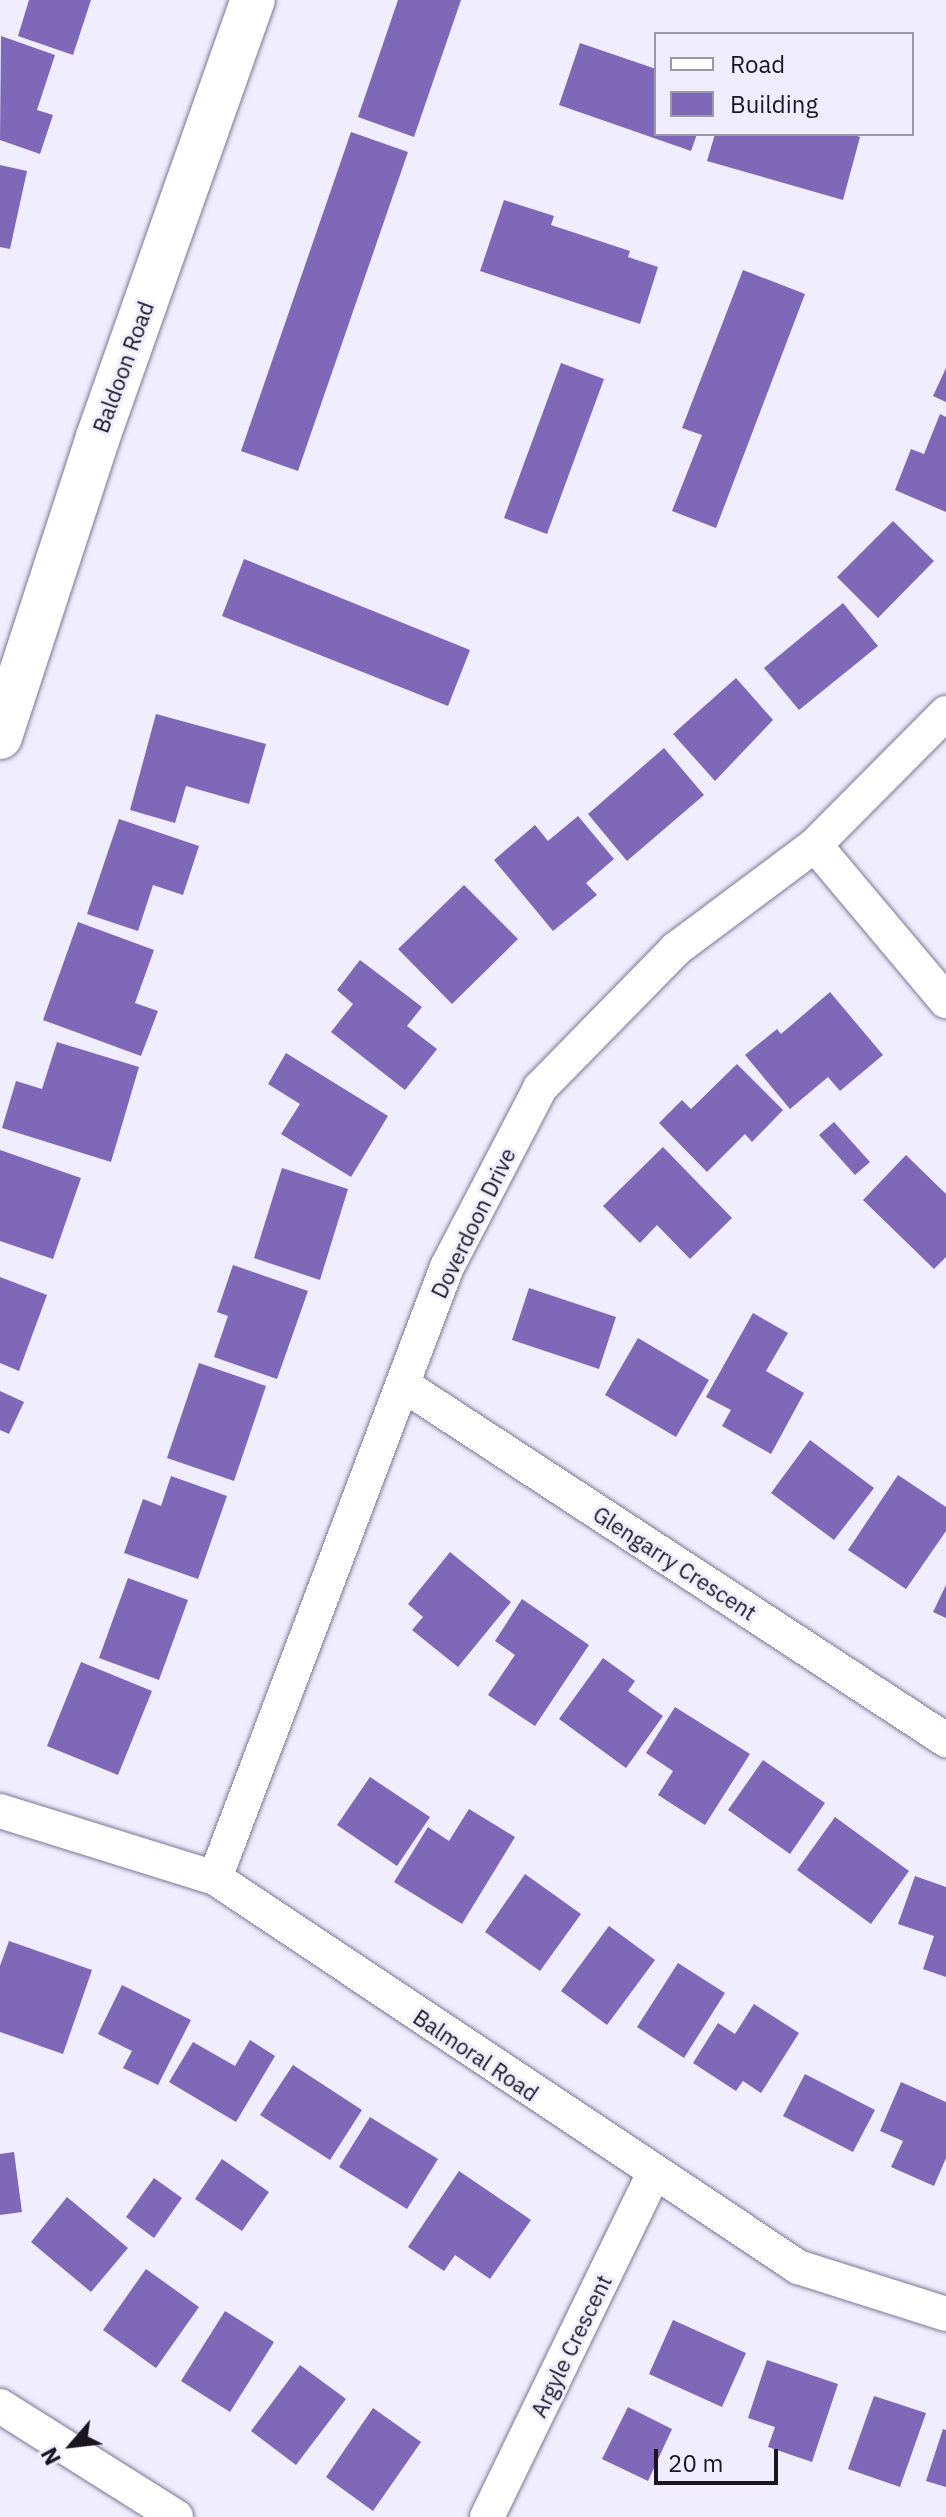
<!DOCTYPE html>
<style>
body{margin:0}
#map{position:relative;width:946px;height:2517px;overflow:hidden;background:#f0edff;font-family:"IBM Plex Sans",sans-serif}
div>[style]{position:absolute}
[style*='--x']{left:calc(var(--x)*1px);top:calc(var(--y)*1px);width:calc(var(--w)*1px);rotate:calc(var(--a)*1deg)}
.building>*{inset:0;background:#7e68b7}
.roads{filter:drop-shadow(0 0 2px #7c7792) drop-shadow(0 0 2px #7c7792)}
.street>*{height:34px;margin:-17px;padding:0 17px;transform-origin:17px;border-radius:17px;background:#fff}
.secondary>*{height:44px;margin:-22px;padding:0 22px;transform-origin:22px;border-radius:22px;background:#fff}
span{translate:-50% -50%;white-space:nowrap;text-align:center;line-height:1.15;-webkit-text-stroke:6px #f0edff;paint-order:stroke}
.street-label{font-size:22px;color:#191621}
.legend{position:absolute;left:654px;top:32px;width:260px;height:104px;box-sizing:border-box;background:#f0edff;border:2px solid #9a97a6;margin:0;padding:10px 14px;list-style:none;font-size:24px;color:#191621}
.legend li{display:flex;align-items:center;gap:16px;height:40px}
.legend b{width:40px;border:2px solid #9a97a6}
.north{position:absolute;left:32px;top:2405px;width:80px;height:80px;-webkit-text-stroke:6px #f0edff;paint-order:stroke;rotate:242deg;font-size:22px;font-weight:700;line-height:32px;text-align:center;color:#191621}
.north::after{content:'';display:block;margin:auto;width:28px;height:36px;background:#191621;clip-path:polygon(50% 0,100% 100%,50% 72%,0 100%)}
.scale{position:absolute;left:654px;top:2449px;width:124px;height:36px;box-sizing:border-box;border:4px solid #191621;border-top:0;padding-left:10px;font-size:24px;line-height:28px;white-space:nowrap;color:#191621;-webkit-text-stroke:6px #f0edff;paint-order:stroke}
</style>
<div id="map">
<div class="building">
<i style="clip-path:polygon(29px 0,91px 0,73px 55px,18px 36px)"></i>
<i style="clip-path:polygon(398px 0,461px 0,414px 137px,358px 117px)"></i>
<i style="clip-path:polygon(1px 36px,55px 55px,37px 110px,53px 115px,40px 154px,0 140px)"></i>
<i style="clip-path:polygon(580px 43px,656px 69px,656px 134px,697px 134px,691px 151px,559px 105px)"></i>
<i style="clip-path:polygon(351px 132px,408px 152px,298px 471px,241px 451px)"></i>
<i style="clip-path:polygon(715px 134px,851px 134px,860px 137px,843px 200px,707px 161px)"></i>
<i style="clip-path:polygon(0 165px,27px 171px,10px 249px,0 247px)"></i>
<i style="clip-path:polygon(504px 200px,554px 216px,551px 225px,630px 251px,628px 257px,658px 267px,640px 324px,480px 271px)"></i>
<i style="clip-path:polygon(743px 270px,805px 294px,716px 528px,672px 511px,702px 435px,682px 428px)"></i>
<i style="clip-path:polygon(561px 363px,604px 379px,547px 534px,504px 518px)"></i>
<i style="clip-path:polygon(946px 368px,946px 402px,933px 396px)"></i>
<i style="clip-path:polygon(940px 414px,946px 417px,946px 512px,895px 490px,911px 449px,924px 454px)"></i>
<i style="clip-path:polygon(893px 521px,934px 561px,878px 618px,837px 577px)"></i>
<i style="clip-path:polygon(244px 559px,470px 650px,448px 706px,222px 616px)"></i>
<i style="clip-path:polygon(843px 603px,878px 646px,799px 710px,764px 668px)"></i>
<i style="clip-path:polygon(736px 678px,773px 720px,715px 781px,673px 734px)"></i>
<i style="clip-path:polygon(156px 714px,266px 744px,249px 804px,186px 786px,175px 823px,130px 810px)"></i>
<i style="clip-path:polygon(664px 748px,704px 795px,627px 861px,588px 814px)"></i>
<i style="clip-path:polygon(578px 816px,614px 859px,586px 883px,597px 895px,553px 931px,494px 860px,535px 825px,548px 841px)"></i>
<i style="clip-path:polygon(119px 819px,199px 846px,183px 895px,153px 885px,138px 931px,87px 914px)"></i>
<i style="clip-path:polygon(464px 885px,518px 939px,452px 1004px,398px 949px)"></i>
<i style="clip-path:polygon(78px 922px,154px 950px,135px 1003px,158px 1011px,141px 1056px,43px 1020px)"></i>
<i style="clip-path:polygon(360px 960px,422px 1007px,407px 1026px,437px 1049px,405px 1090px,331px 1032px,353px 1004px,337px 990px)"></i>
<i style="clip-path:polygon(830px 992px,883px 1055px,840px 1091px,828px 1077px,790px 1109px,745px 1055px,777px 1029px,781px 1034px)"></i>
<i style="clip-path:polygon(57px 1042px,139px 1067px,111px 1162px,2px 1128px,16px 1081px,42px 1089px)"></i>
<i style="clip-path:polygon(286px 1053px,388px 1116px,351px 1177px,281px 1134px,300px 1104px,268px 1084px)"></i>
<i style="clip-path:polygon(737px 1064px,783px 1110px,752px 1142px,745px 1134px,707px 1172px,659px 1123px,682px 1100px,691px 1109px)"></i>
<i style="clip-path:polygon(834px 1122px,870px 1162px,855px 1175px,819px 1135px)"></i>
<i style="clip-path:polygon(663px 1147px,732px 1218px,690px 1259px,657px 1225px,640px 1243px,603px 1206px)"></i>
<i style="clip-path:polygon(0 1150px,81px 1178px,53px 1259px,0 1241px)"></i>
<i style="clip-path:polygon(906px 1155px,946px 1194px,946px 1257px,934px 1269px,863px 1200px)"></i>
<i style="clip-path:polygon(282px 1168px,348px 1189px,320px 1280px,254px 1258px)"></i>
<i style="clip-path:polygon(233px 1265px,308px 1291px,277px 1379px,214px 1357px,228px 1316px,217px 1312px)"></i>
<i style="clip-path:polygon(0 1277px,47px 1295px,19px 1371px,0 1363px)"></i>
<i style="clip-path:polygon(529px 1288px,616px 1317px,599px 1369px,512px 1340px)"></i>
<i style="clip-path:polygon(753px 1313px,788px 1333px,766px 1371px,804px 1393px,771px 1454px,722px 1426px,731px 1410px,706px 1397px)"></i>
<i style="clip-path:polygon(638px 1338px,709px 1380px,676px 1437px,605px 1395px)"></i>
<i style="clip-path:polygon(199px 1363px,266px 1386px,234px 1481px,167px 1458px)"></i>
<i style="clip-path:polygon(0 1391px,24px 1402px,9px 1434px,0 1430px)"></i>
<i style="clip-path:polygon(810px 1440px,874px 1488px,834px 1540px,771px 1493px)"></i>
<i style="clip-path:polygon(898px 1475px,946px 1507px,946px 1531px,906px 1589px,848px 1550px)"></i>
<i style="clip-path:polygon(171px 1476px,227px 1496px,198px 1579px,124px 1553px,143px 1499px,161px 1506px)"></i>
<i style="clip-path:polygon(450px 1552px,511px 1602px,458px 1667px,412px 1630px,423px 1617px,408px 1604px)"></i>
<i style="clip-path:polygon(128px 1578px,188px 1600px,159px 1680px,99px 1658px)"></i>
<i style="clip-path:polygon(946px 1585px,946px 1618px,933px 1612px)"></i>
<i style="clip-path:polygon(522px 1599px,589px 1645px,535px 1726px,488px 1695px,515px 1655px,495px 1641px)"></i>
<i style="clip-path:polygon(603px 1658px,635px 1681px,628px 1691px,663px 1716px,626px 1768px,559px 1719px)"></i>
<i style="clip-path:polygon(81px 1662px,152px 1691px,118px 1775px,47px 1746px)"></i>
<i style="clip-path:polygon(675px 1707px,750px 1754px,705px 1825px,658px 1795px,673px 1771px,646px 1753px)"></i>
<i style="clip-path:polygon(763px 1760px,825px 1803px,790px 1854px,728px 1810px)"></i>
<i style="clip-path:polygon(370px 1777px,430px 1817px,397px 1866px,337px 1825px)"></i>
<i style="clip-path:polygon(469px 1809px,515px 1837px,462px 1924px,394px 1882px,428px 1827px,449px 1841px)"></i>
<i style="clip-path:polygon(835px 1817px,909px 1871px,871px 1924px,797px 1870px)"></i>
<i style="clip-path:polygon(525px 1874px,581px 1914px,540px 1971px,485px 1932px)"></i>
<i style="clip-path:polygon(915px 1876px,946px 1887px,946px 1977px,923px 1969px,934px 1936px,898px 1924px)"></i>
<i style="clip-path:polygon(609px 1926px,655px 1960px,607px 2025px,561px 1991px)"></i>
<i style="clip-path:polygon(9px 1941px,92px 1970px,63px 2054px,0 2032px,0 1966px)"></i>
<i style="clip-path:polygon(678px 1963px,725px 1993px,684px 2058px,637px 2027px)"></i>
<i style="clip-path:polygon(122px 1985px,191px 2020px,158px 2085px,123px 2068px,132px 2051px,98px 2034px)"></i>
<i style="clip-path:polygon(754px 2004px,799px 2033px,761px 2093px,743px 2081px,736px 2091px,693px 2063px,718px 2023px,735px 2034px)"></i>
<i style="clip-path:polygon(250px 2040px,275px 2056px,236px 2122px,169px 2082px,193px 2042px,235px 2066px)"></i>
<i style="clip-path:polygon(293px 2065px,362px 2110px,330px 2160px,260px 2115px)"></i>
<i style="clip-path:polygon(805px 2074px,875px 2110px,853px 2152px,783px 2116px)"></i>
<i style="clip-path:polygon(901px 2082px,946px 2102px,946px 2158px,934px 2186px,891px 2167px,903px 2141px,880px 2131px)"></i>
<i style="clip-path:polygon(370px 2117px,438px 2159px,407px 2209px,339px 2167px)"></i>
<i style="clip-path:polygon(14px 2152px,22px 2212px,0 2215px,0 2154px)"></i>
<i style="clip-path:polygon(222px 2159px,269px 2192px,242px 2231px,195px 2199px)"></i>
<i style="clip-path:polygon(459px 2171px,531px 2220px,490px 2279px,455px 2255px,444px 2271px,408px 2247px)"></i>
<i style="clip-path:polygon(154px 2178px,182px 2198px,154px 2238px,126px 2217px)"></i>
<i style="clip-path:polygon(67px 2197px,128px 2248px,91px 2292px,31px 2242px)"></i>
<i style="clip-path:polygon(146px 2269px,199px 2307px,156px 2368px,103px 2330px)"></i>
<i style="clip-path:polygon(225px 2311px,274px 2342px,230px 2412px,181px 2381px)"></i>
<i style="clip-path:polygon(673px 2320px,746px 2353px,722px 2407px,649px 2374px)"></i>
<i style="clip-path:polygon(767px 2360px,838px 2384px,812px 2462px,768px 2447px,775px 2427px,748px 2418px)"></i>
<i style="clip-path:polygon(300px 2365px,346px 2399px,296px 2465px,251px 2431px)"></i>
<i style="clip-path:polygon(874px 2396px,926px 2413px,900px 2487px,848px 2469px)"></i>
<i style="clip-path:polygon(628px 2407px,672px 2429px,648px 2481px,602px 2459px)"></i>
<i style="clip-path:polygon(373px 2408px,421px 2442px,373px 2511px,326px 2477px)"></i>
<i style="clip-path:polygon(943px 2429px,946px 2430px,946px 2487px,926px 2481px)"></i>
</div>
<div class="roads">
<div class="street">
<i style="--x:815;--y:845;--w:204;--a:50"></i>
<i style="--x:405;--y:1386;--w:647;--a:33.2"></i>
<i style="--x:0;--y:1811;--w:225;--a:17.3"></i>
<i style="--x:215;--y:1878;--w:701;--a:33.71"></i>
<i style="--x:798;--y:2267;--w:155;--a:17.6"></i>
<i style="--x:215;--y:1878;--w:654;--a:-69.21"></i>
<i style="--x:447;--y:1267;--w:202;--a:-62.5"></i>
<i style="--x:540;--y:1088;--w:194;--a:-45.6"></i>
<i style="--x:676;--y:949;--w:174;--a:-36.8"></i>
<i style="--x:815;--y:845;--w:186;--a:-45.2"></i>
<i style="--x:0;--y:2406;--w:208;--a:32.2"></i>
<i style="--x:487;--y:2517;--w:380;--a:-64.1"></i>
</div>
<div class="secondary">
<i style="--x:0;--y:737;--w:316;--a:-71.9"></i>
<i style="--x:98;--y:437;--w:464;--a:-70.5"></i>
</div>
</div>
<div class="street-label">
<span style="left:123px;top:367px;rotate:-70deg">Baldoon Road</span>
<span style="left:473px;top:1223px;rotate:-64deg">Doverdoon Drive</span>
<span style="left:675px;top:1563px;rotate:33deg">Glengarry Crescent</span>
<span style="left:476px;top:2055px;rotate:34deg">Balmoral Road</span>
<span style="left:571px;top:2346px;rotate:-64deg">Argyle Crescent</span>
</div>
<ul class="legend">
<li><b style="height:10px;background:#fff"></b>Road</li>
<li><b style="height:22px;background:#7e68b7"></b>Building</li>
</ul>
<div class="north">N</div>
<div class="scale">20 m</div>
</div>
